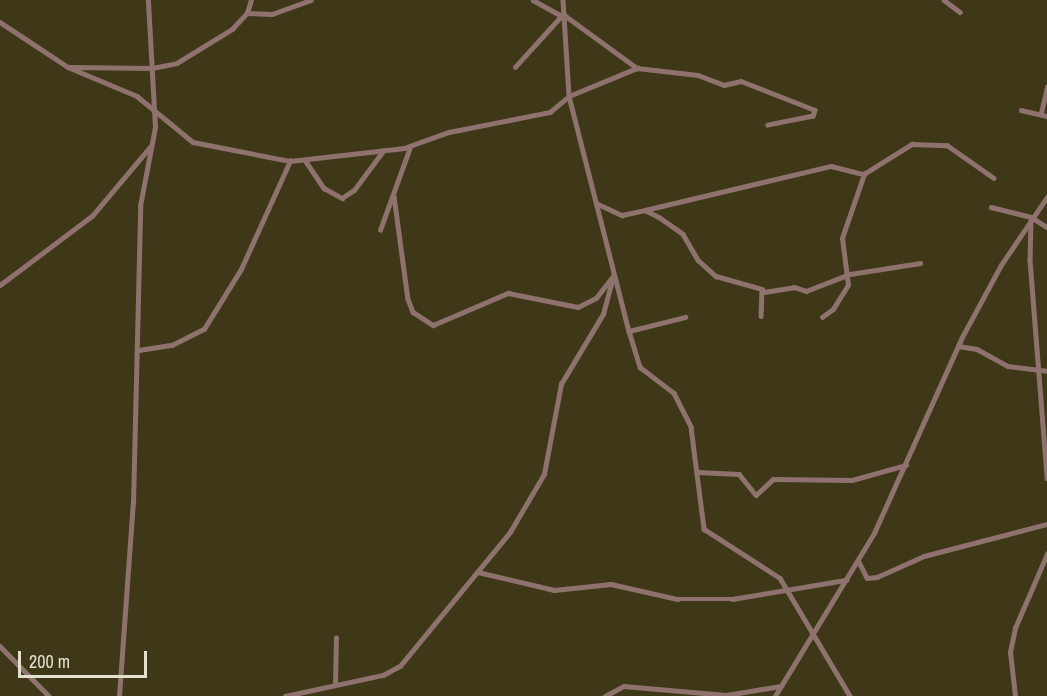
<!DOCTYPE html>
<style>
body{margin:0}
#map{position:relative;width:1047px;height:696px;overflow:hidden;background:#3e3819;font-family:"Archivo Narrow",sans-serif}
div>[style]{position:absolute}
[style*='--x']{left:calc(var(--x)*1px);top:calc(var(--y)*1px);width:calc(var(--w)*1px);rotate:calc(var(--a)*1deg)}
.minor>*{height:4.5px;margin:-2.25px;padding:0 2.25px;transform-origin:2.25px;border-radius:2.25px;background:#8f726e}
span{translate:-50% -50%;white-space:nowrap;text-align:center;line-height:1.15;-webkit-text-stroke:4.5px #3e3819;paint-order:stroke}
.scale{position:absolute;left:18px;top:651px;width:129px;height:27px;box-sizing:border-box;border:3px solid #e3e0ce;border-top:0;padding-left:8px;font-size:18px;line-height:21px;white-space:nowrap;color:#e3e0ce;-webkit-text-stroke:4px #3e3819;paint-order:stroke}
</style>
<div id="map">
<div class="minor">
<i style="--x:533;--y:0;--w:33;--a:29"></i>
<i style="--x:563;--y:0;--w:96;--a:86.4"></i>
<i style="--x:569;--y:96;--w:243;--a:75.7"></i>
<i style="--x:629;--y:331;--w:38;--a:73"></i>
<i style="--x:640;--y:367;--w:43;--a:37.4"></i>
<i style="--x:674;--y:393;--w:38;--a:63"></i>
<i style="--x:691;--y:427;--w:103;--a:82.7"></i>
<i style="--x:704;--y:529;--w:90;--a:32.8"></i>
<i style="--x:780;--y:578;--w:137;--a:59.3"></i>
<i style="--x:944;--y:0;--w:20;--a:37"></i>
<i style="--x:247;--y:13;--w:25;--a:2"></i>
<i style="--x:272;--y:14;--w:41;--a:-19.7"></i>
<i style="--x:0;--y:22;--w:82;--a:33.5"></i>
<i style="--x:68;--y:67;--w:75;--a:22.8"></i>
<i style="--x:137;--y:96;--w:72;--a:39.4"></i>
<i style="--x:193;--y:142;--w:99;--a:11.1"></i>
<i style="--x:290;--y:161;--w:115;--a:-6.5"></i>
<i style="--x:404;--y:148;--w:48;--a:-19.6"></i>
<i style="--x:449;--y:132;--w:103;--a:-11.2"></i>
<i style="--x:550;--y:112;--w:25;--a:-40"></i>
<i style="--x:569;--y:96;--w:74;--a:-22.4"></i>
<i style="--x:70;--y:67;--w:82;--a:0.7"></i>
<i style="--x:152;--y:68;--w:25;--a:-11"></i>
<i style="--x:177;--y:63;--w:65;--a:-31.7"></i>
<i style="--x:232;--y:29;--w:22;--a:-47"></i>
<i style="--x:247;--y:13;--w:14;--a:-73"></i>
<i style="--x:515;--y:67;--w:72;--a:-47.8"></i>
<i style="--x:563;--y:14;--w:92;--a:36.1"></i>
<i style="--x:637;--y:68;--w:61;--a:6.5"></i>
<i style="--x:698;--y:75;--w:28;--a:21"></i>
<i style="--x:724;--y:85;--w:17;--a:-13"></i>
<i style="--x:741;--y:81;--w:79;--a:21.4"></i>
<i style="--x:815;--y:110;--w:6;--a:108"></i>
<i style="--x:813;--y:116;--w:46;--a:168.7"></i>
<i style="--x:1021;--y:110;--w:27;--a:13"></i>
<i style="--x:1041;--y:113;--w:27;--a:-77"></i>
<i style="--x:305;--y:160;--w:34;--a:56"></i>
<i style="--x:324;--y:188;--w:21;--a:29"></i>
<i style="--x:342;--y:198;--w:14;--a:-34"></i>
<i style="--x:354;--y:190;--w:49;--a:-53.4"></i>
<i style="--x:394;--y:196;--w:104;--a:82.3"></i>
<i style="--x:408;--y:299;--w:14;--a:69"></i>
<i style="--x:413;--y:312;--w:24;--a:33"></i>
<i style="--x:433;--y:325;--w:82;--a:-23.1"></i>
<i style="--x:508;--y:293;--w:71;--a:11.3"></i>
<i style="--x:578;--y:307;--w:20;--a:-27"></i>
<i style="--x:596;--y:298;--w:28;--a:-52"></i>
<i style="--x:596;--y:203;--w:29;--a:25"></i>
<i style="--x:622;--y:215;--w:24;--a:-12"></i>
<i style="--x:645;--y:210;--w:16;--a:27"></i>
<i style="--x:659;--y:217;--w:29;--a:35"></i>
<i style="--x:683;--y:234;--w:30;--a:60"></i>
<i style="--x:698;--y:260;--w:24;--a:42"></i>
<i style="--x:716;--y:276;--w:48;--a:15.8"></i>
<i style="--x:762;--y:289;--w:27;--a:92"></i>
<i style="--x:991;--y:207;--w:41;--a:14"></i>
<i style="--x:1031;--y:217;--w:19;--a:32"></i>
<i style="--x:645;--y:210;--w:191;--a:-13.3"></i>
<i style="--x:831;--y:166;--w:34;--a:14"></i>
<i style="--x:1031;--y:220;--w:40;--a:91.4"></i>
<i style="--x:1030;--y:260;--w:219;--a:85.5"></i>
<i style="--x:380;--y:230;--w:88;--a:-70.1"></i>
<i style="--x:0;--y:285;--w:115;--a:-36.9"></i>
<i style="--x:92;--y:216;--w:90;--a:-50"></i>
<i style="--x:764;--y:292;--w:30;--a:-9"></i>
<i style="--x:794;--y:287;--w:13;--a:18"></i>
<i style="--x:806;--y:291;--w:47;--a:-21.1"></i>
<i style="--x:850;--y:274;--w:71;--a:-8.9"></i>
<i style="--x:822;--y:317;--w:14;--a:-36"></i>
<i style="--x:833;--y:309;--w:28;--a:-58"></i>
<i style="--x:848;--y:285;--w:47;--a:-97.3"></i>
<i style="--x:842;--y:238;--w:68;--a:-71"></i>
<i style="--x:864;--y:174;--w:57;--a:-32"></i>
<i style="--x:912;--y:144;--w:35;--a:2"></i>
<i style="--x:947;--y:145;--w:57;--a:35.1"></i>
<i style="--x:629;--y:331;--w:58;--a:-14"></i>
<i style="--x:958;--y:346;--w:19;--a:9"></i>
<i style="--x:977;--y:349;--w:35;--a:29"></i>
<i style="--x:1008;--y:366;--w:39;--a:7"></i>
<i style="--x:139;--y:350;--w:33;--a:-9"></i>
<i style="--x:172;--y:345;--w:36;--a:-27"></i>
<i style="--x:204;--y:329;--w:70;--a:-58.3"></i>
<i style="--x:241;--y:269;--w:119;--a:-65.6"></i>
<i style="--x:697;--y:472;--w:42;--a:2.7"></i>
<i style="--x:739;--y:474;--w:27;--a:51"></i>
<i style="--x:756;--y:495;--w:23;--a:-43"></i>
<i style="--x:773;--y:479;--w:79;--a:0.7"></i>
<i style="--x:852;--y:480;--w:56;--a:-15.5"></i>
<i style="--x:858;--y:560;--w:20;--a:63"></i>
<i style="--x:867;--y:578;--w:10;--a:-6"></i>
<i style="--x:877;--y:577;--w:51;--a:-24.1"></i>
<i style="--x:924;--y:556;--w:127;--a:-14.6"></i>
<i style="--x:478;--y:572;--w:78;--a:13.3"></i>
<i style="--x:554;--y:590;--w:57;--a:-6"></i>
<i style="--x:611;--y:584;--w:68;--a:12.8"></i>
<i style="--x:677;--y:599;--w:55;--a:0"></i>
<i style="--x:732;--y:599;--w:116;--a:-9.5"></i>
<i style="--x:0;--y:646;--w:70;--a:45.6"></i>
<i style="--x:335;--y:684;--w:46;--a:-88.8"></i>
<i style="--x:119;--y:696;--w:194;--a:-85.9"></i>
<i style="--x:133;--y:503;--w:297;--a:-88.6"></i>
<i style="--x:140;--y:206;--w:80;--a:-79.2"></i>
<i style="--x:155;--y:127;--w:127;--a:-93.2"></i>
<i style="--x:285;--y:696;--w:100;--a:-12.1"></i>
<i style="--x:383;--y:675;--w:19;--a:-28"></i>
<i style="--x:400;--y:666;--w:173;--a:-50.6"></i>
<i style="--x:510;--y:532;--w:67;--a:-59.6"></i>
<i style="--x:544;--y:474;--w:92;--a:-79.3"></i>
<i style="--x:561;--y:384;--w:82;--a:-59"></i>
<i style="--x:603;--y:314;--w:39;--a:-75"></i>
<i style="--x:605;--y:696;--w:21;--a:-28"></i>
<i style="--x:624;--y:686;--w:102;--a:5"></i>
<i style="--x:726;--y:695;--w:56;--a:-9.3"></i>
<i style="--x:775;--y:696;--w:191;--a:-58.7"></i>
<i style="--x:874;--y:533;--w:213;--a:-65.8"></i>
<i style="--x:961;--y:339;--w:84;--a:-61.6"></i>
<i style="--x:1001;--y:265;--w:82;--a:-55.9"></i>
<i style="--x:1015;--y:696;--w:44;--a:-96.5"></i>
<i style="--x:1010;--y:652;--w:25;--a:-78"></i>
<i style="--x:1015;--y:628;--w:81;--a:-66.6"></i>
</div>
<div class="scale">200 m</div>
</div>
